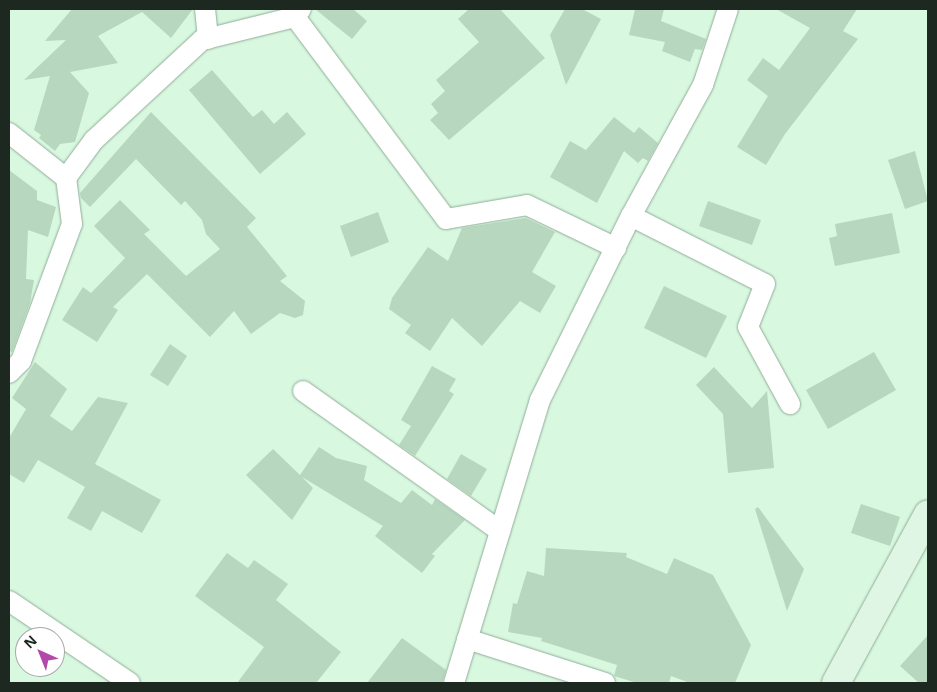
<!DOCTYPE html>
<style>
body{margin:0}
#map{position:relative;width:937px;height:692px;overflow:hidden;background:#d9f8e0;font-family:"Open Sans",sans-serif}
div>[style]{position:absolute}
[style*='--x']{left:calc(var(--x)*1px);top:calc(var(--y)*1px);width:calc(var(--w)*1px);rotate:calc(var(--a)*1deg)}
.building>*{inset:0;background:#b8d7bf}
.roads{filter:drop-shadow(0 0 1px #90ad97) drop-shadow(0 0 1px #90ad97)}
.street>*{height:20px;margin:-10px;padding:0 10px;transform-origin:10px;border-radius:10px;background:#fff}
.secondary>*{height:28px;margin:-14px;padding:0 14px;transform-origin:14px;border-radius:14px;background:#dff6e5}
span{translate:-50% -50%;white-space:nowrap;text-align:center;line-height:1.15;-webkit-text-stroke:4.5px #fff;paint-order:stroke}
.frame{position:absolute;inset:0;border:10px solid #1d2920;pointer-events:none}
.north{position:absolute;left:15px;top:627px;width:50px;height:50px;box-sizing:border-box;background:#fff;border:1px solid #a5a9a6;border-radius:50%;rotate:316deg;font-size:14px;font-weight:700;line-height:20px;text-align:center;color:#1d2920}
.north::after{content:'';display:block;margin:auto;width:18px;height:22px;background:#b448a8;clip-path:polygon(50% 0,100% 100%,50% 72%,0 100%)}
</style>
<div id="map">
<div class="building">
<i style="clip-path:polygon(72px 9px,193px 9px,171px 38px,142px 12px,98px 36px,118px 63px,70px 72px,89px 93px,75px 142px,60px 144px,55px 151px,39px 138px,41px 135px,34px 130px,50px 76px,24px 80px,66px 40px,45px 41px)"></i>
<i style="clip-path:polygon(315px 9px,353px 9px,367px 21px,352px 39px)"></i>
<i style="clip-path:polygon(469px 9px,500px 9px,545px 58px,449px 140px,430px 120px,438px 113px,431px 104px,445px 91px,436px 80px,479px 42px,458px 19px)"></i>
<i style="clip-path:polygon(565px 9px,582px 9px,601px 19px,566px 85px,550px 35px)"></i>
<i style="clip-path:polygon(635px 9px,664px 9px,661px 21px,706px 39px,702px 50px,695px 49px,690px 62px,662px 51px,665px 42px,629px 35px)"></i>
<i style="clip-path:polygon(776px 9px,857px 9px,843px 31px,858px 39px,785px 134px,766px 165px,737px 147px,768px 96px,747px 80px,763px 58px,779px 70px,810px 28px)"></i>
<i style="clip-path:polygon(212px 70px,253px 117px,262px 110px,274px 124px,287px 112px,306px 134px,260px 174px,189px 90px)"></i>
<i style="clip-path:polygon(151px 112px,256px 218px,247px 227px,287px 276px,280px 281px,305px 301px,303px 315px,295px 318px,280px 313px,251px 334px,234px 311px,210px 337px,147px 274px,113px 307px,118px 310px,97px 342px,62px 320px,83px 287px,91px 293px,125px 258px,94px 226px,120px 200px,150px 230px,144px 234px,186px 276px,220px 249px,206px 234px,202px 220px,185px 201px,181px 205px,136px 159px,90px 207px,81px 198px,80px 193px)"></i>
<i style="clip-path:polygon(614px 117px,634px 133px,639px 127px,658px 143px,648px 161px,643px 158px,638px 163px,624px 151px,597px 203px,550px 177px,570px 141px,586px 150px)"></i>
<i style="clip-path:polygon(915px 151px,928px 201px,905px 209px,888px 160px)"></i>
<i style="clip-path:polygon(9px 170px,37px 191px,37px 200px,56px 207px,48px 237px,28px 230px,26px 279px,34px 280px,30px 303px,12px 352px,9px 351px)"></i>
<i style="clip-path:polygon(708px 201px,761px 220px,752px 245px,699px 226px)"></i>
<i style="clip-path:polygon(378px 212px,389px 242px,351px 257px,340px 226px)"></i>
<i style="clip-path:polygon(892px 213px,900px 253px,835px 266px,829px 238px,837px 236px,835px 224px)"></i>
<i style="clip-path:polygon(526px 218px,555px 232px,532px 272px,556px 286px,540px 313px,520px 301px,482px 346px,452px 318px,430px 351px,405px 333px,411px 325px,389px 309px,392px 298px,428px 247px,448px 261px,462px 228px)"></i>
<i style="clip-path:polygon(664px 286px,727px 316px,706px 358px,644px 328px)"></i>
<i style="clip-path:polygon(170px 344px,187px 356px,168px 386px,150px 375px)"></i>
<i style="clip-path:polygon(874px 352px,896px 390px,828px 429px,806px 390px)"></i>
<i style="clip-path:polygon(35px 362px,67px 389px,50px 416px,72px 431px,98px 397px,128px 403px,95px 464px,161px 500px,142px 533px,102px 511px,91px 531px,67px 518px,85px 487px,38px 460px,24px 483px,9px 474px,9px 438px,26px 409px,12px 398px)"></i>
<i style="clip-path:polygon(432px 366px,456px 379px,449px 391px,454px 394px,415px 456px,399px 445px,411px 426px,401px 420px)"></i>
<i style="clip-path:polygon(714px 367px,752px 408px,767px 391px,774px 468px,728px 473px,723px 414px,696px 385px)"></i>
<i style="clip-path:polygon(319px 447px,336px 458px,367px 466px,364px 480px,401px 503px,412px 490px,432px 505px,435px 499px,465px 520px,432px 554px,435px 556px,422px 573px,375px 536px,383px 526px,302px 477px,313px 488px,292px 520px,246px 475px,273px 449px,300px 475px)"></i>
<i style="clip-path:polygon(461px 454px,487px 469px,471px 496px,447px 479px)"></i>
<i style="clip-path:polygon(861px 504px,900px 517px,890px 546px,851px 533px)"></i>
<i style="clip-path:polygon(758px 507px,804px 569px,787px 611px,755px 509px)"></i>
<i style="clip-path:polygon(546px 548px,627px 553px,626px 557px,667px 574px,674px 558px,713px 575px,751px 645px,735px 683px,690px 683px,671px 676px,669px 683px,637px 683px,614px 676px,617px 665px,541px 641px,542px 638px,508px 632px,513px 603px,517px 604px,527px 571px,544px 576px)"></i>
<i style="clip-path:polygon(227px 553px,248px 568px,254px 560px,288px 584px,276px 600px,341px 652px,316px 683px,237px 683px,264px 647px,195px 596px)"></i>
<i style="clip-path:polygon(928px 635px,928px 683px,919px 683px,900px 666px)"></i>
<i style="clip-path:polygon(402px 638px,446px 670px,442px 683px,367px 683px)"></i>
</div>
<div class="roads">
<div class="street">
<i style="--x:205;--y:9;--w:30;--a:84"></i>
<i style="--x:301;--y:9;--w:10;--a:127"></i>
<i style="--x:295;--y:17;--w:252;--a:53.2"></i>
<i style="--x:446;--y:219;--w:82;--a:-9.8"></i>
<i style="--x:527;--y:205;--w:99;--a:25.8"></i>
<i style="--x:9;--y:133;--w:73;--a:38.3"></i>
<i style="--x:66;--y:178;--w:47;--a:-53.6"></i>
<i style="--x:94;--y:140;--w:147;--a:-42.8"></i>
<i style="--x:202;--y:40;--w:96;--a:-13.9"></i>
<i style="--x:631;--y:216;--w:150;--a:26.9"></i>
<i style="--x:765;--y:284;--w:46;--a:111.6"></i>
<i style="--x:748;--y:327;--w:88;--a:61.4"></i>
<i style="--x:9;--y:373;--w:17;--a:-45"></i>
<i style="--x:21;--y:361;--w:146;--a:-69.6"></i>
<i style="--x:72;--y:224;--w:46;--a:-97.4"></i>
<i style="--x:303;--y:391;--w:242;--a:35.4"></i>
<i style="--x:9;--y:601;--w:146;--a:34.1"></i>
<i style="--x:467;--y:639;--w:145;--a:17.7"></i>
<i style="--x:454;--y:683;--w:296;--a:-73.1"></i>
<i style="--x:540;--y:400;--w:205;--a:-63.7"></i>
<i style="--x:631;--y:216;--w:149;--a:-61.2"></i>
<i style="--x:703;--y:85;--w:80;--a:-71.8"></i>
</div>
<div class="secondary">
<i style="--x:836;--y:683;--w:192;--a:-61.4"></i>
</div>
</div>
<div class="frame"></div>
<div class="north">N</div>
</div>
